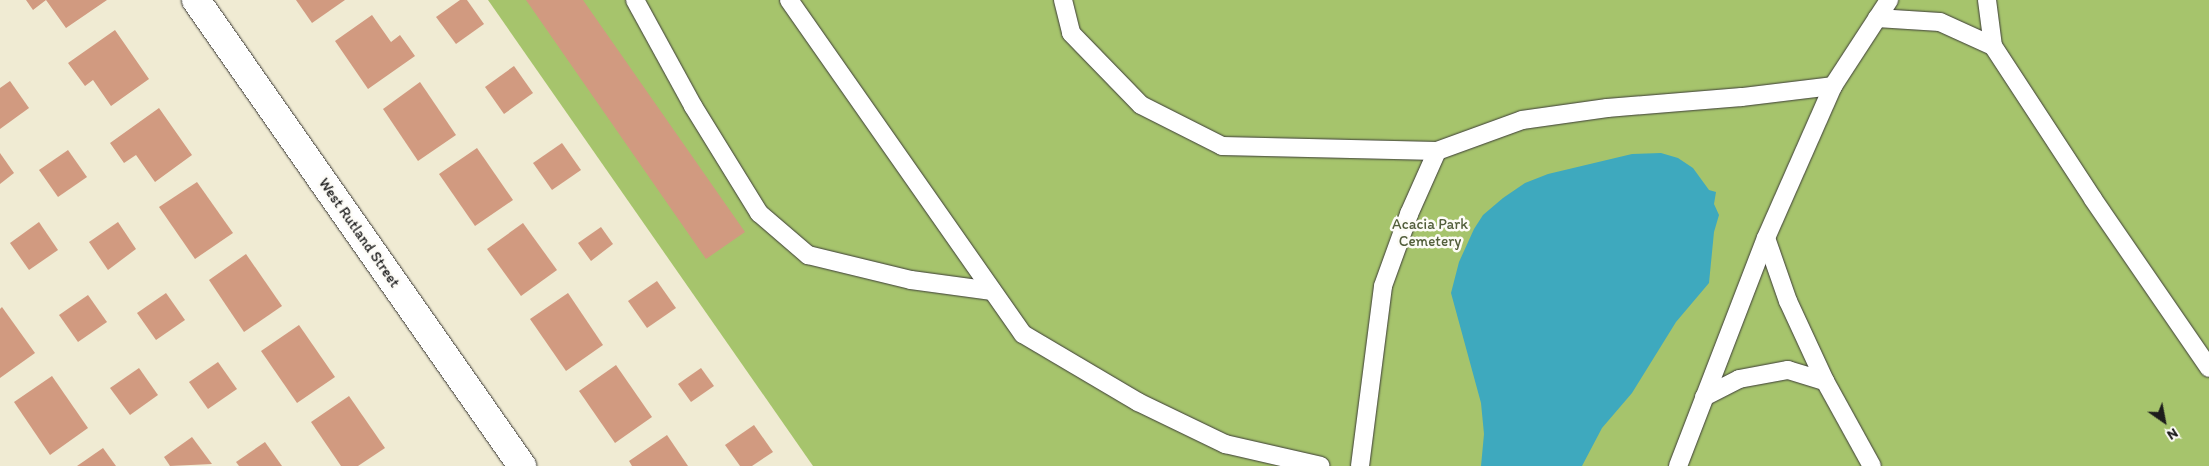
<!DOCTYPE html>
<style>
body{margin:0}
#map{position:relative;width:2209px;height:466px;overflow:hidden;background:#f0ebd3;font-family:Itim,sans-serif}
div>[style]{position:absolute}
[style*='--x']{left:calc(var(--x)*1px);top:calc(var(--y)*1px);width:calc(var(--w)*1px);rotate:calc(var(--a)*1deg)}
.green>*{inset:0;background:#a6c46c}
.water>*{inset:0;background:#3ea9be}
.building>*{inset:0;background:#d19a80}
.roads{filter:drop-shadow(0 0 1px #3c3b37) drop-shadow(0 0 1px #3c3b37)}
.service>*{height:18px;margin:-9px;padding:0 9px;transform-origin:9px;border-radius:9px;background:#fff}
.minor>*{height:28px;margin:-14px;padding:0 14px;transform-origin:14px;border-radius:14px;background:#fff}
span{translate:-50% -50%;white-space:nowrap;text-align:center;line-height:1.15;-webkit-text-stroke:5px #fdfcf7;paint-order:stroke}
.park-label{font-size:15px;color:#535f3c}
.street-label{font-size:15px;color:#1c1c1c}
.north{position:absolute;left:2139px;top:396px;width:50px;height:50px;-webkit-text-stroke:4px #fdfcf7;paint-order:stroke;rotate:147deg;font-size:14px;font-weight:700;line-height:20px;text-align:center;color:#1c1c1c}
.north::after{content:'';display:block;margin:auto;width:18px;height:22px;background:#1c1c1c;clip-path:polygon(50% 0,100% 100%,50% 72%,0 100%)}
</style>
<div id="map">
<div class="green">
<i style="clip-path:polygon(488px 0,2209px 0,2209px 466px,813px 466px)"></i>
</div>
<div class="water">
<i style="clip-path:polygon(1661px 153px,1678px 158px,1693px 168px,1709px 190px,1716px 192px,1714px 204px,1719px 215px,1714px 232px,1709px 283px,1676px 322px,1632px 393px,1602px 428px,1582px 466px,1481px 466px,1484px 434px,1481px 403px,1451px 293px,1459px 262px,1474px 229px,1483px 215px,1503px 198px,1525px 183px,1548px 174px,1632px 154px)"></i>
</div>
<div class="building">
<i style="clip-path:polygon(26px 0,107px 0,66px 28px,46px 0,33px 10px)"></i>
<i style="clip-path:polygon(296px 0,345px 0,312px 23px)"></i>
<i style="clip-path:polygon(460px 0,467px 0,484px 24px,456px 44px,436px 17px)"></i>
<i style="clip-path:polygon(526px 0,583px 0,745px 232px,706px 259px)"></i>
<i style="clip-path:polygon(372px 15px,391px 42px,400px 35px,415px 56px,368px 89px,335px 41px)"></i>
<i style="clip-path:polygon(115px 30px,149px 79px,111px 106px,93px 80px,85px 86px,68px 63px)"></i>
<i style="clip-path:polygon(514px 66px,533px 93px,504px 114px,485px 87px)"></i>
<i style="clip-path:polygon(10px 81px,29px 108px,0 129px,0 88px)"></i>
<i style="clip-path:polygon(420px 82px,456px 135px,418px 161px,383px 109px)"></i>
<i style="clip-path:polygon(159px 108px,192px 155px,155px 182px,136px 155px,124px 163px,110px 143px)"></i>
<i style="clip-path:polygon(562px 143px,581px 170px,552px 190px,533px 163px)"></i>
<i style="clip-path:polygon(477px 148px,513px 200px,475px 226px,439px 174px)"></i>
<i style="clip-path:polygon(68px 150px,87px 177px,58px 197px,39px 170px)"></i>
<i style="clip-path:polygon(0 153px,14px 173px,0 184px)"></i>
<i style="clip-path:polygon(197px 182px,233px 233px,195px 259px,159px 207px)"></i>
<i style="clip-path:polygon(39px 222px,58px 250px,29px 270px,10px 243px)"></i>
<i style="clip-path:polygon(118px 222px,136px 249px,108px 270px,89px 242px)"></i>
<i style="clip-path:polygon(523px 223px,557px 270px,521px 296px,487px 249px)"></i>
<i style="clip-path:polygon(601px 227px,613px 244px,591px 261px,578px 243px)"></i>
<i style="clip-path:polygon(246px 254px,282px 306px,244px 332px,209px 280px)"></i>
<i style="clip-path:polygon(657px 281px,676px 308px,647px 328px,628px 301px)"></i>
<i style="clip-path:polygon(166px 293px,185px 320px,156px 340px,137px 313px)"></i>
<i style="clip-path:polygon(568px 293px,603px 345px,566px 371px,530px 319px)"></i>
<i style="clip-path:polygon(88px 295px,107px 322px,78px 342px,59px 315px)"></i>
<i style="clip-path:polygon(2px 307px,35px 353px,0 378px,0 309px)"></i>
<i style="clip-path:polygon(299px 325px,335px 377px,297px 403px,261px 351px)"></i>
<i style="clip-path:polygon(218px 362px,237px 389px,208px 409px,189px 382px)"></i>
<i style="clip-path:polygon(616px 365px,652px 417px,615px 443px,579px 391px)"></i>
<i style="clip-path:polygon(139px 368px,158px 395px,130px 415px,110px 388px)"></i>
<i style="clip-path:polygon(701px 368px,714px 386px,691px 402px,678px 384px)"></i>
<i style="clip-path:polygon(52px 376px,88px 428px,50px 455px,14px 402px)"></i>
<i style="clip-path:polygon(349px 396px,385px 448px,358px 466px,341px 466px,311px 422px)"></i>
<i style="clip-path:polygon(754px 425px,773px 452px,752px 466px,740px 466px,725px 445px)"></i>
<i style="clip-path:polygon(667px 435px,688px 466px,632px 466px,629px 461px)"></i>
<i style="clip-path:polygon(192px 437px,212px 464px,170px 466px,164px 457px)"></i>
<i style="clip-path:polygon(265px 442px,282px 466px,239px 466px,236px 462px)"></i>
<i style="clip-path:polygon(103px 448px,116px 466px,77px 466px)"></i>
</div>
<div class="roads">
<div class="service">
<i style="--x:635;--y:0;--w:121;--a:61.3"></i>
<i style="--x:693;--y:106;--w:126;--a:58.3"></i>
<i style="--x:759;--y:213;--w:65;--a:40.6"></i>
<i style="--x:808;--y:255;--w:106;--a:13.6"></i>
<i style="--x:911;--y:280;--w:82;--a:7.7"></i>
<i style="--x:789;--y:0;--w:408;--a:55"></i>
<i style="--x:1023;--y:334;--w:134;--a:30.6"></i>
<i style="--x:1138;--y:402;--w:97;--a:25.8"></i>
<i style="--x:1225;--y:444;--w:98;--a:12.9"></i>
<i style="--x:1063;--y:0;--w:34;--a:76"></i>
<i style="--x:1071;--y:33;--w:100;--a:45.8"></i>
<i style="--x:1141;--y:105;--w:91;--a:26.8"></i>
<i style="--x:1222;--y:146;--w:215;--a:1.3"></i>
<i style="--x:1437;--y:151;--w:90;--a:-20"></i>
<i style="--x:1522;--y:120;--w:86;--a:-8"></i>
<i style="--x:1607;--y:108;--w:135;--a:-4.7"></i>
<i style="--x:1742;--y:97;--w:92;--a:-6.9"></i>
<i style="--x:1987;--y:0;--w:46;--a:82.6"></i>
<i style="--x:1993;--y:46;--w:183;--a:56.8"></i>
<i style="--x:2093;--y:199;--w:205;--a:55.5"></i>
<i style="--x:1877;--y:18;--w:63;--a:3.6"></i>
<i style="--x:1940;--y:22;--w:58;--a:24.4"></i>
<i style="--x:1766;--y:238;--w:67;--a:70.8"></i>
<i style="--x:1788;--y:301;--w:88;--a:65.2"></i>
<i style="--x:1825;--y:381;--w:97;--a:61.1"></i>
<i style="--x:1704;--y:397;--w:39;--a:-27"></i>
<i style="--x:1739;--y:379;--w:50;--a:-10.4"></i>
<i style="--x:1788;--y:370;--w:39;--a:17"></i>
<i style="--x:1360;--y:466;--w:181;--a:-82.7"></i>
<i style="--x:1383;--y:286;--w:77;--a:-70.1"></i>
<i style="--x:1409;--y:214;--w:69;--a:-66"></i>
<i style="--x:1678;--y:466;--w:244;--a:-68.9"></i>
<i style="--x:1766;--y:238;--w:166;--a:-66.2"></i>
<i style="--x:1833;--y:86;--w:103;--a:-56.9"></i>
</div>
<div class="minor">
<i style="--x:196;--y:0;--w:569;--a:55.02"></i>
</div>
</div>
<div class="park-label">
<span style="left:1430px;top:233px">Acacia Park<br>Cemetery</span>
</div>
<div class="street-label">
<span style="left:359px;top:233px;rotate:55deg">West Rutland Street</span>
</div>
<div class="north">N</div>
</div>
